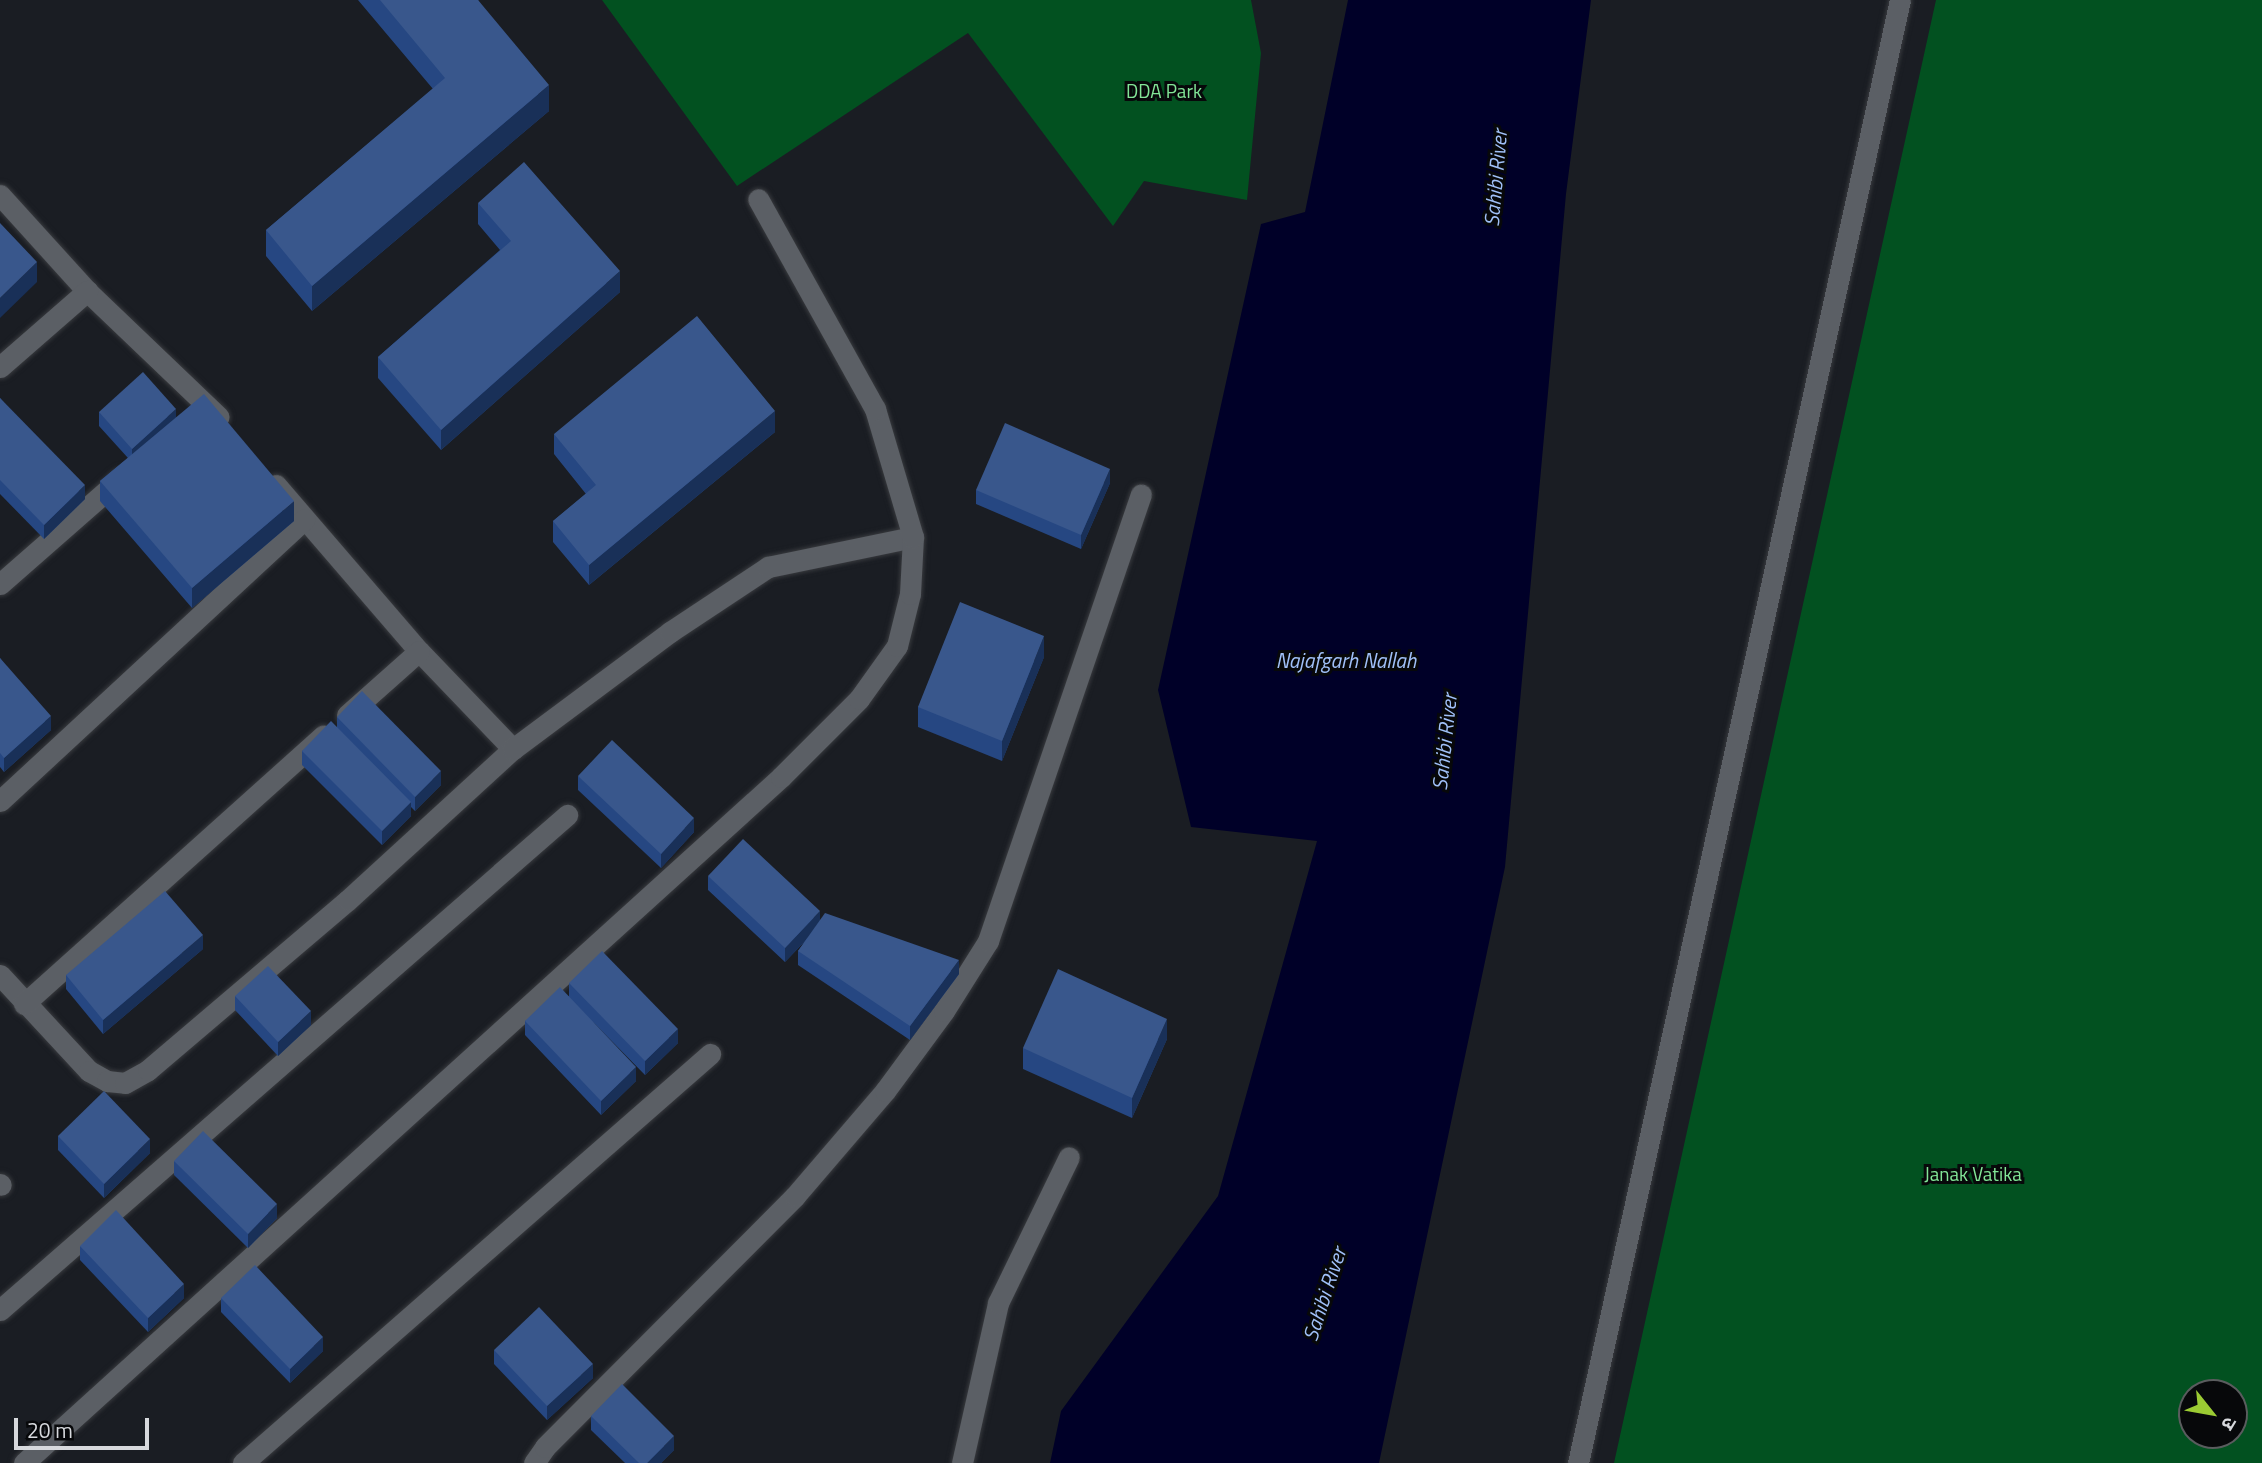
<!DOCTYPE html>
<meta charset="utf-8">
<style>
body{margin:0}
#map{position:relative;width:2262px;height:1463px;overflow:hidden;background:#1a1d23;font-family:"Titillium Web","Noto Sans Devanagari",sans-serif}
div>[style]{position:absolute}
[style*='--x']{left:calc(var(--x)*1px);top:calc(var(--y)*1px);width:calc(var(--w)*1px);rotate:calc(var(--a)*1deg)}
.green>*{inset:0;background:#025120}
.water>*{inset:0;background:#000028}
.roads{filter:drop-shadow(0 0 2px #383a3e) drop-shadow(0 0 2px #383a3e)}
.minor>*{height:21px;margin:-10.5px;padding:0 10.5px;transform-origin:10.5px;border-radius:10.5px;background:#5b5f65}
.wall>*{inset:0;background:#264782}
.shaded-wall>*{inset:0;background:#193058}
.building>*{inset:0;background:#39578c}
span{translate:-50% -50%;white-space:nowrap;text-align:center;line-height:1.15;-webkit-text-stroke:6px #07080a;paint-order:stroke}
.park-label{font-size:19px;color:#82e697}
.water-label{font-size:21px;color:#a0c0f8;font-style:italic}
.north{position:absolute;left:2178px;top:1379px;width:70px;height:70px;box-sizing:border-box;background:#07080a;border:2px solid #5a5c5e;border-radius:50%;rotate:121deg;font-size:19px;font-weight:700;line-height:28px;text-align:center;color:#d7d9dd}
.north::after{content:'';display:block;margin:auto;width:24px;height:32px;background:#9bcb33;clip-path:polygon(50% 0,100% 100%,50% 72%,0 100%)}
.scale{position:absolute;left:14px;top:1418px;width:135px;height:32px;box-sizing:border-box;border:4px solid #d7d9dd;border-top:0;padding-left:9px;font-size:21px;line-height:24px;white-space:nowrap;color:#d7d9dd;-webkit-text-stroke:5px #07080a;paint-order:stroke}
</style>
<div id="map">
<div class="green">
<i style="clip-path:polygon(602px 0,1251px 0,1261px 53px,1247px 200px,1144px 181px,1113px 226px,968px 33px,737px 186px)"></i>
<i style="clip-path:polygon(evenodd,1936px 0,2262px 0,2262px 1463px,1614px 1463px,1936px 0,2234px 1393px,2234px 1435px,2192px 1435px,2192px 1393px,2234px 1393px)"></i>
</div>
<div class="water">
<i style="clip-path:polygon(1348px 0,1591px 0,1566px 194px,1505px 867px,1379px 1463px,1050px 1463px,1061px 1411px,1218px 1196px,1317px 841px,1191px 827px,1158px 690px,1261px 224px,1305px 212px)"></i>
</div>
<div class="roads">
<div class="minor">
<i style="--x:0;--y:195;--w:130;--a:47.8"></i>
<i style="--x:87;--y:291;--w:182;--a:43.7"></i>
<i style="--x:0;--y:367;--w:116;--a:-41.1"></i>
<i style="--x:276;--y:485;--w:219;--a:49.3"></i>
<i style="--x:419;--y:651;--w:136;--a:46.2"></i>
<i style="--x:0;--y:584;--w:161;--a:-41.2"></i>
<i style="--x:347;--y:715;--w:96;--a:-41.6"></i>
<i style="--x:0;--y:801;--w:415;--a:-42.8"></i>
<i style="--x:0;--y:975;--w:131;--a:47.2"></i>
<i style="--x:89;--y:1071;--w:21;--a:29"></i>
<i style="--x:107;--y:1081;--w:18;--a:6"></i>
<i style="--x:125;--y:1083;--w:26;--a:-29"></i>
<i style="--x:148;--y:1070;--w:262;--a:-40.4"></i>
<i style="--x:348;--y:900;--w:224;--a:-42.5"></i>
<i style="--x:513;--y:749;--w:196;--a:-36.7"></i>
<i style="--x:670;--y:632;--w:118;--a:-33.6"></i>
<i style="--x:768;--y:567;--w:148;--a:-11.7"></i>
<i style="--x:24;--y:1004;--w:402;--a:-41.9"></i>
<i style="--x:0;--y:1184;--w:1;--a:45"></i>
<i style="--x:0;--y:1310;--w:753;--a:-41.12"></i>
<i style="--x:24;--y:1463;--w:1022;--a:-42.18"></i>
<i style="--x:781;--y:777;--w:110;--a:-45"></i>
<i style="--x:859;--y:699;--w:65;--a:-54.4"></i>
<i style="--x:897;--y:646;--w:54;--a:-76"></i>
<i style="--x:910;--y:594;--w:57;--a:-87"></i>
<i style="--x:913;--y:537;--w:134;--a:-106.5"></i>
<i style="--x:875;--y:409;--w:240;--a:-119.1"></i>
<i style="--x:243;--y:1463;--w:621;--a:-41.21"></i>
<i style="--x:534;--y:1463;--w:19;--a:-55"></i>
<i style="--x:545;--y:1447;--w:354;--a:-45.1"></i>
<i style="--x:795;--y:1196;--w:138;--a:-49.4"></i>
<i style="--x:885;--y:1091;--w:99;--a:-53.6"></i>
<i style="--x:944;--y:1011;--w:83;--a:-57.8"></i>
<i style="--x:988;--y:941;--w:472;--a:-71.1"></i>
<i style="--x:962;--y:1463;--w:164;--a:-77.3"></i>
<i style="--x:998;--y:1303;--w:162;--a:-64.1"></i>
<i style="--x:1578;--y:1463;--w:1498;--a:-77.59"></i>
</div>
</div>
<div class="wall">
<i style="clip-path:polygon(358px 0,478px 0,549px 111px,312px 311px,266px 256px,266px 230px,433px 89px)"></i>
<i style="clip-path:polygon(478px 203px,620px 292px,441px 450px,378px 378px,378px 357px,500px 250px,478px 224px)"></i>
<i style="clip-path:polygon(0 398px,85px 499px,44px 539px,0 494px)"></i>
<i style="clip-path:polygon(99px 412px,176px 417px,294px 521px,192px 608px,100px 501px,100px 481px,128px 458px,99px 426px)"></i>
<i style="clip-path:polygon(775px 432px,589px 585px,553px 542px,553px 521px,586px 494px,554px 454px,554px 434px)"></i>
<i style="clip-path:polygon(1110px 483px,1081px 549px,976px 504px,976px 490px)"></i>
<i style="clip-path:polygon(1044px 657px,1002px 761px,918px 727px,918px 707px)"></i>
<i style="clip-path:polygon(0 658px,51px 730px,4px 772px,0 767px)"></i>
<i style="clip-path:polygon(337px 717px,441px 785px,415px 811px,411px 807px,411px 816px,382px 845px,302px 765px,302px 751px,337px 727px)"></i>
<i style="clip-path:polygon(578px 776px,694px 832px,661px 868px,578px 790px)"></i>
<i style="clip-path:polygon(708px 876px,820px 920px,959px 974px,910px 1040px,798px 965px,798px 951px,806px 940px,785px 962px,708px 890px)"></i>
<i style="clip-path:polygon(203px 949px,103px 1034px,66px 989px,66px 975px)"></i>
<i style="clip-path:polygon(569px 983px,678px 1043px,645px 1075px,593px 1022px,636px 1081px,601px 1115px,525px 1035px,525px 1021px,569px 996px)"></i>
<i style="clip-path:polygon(235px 996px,311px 1025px,278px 1056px,235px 1010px)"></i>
<i style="clip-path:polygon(1167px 1039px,1132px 1118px,1023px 1069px,1023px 1048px)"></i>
<i style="clip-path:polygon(58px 1136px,150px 1153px,104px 1198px,58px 1150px)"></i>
<i style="clip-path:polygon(174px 1161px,277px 1218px,248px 1248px,174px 1175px)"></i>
<i style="clip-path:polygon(80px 1246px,184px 1298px,148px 1332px,80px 1260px)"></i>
<i style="clip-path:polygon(221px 1298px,323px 1351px,290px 1383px,221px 1312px)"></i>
<i style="clip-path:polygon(494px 1350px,593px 1378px,547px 1420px,494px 1364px)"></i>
<i style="clip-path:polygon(591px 1416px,674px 1450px,661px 1463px,625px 1463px,591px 1430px)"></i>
</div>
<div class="shaded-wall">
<i style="clip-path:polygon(549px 85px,549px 111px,312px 311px,312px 286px)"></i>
<i style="clip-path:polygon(37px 262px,37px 282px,0 318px,0 298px)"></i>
<i style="clip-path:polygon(620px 271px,620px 292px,441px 450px,441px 430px)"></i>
<i style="clip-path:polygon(176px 409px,176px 423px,132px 463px,132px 449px)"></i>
<i style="clip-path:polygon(775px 411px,775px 432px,589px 585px,589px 565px)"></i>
<i style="clip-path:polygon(1110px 469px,1110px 483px,1081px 549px,1081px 535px)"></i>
<i style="clip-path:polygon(85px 485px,85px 499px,44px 539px,44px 525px)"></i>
<i style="clip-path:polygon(294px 501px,294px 521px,192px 608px,192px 588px)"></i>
<i style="clip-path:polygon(1044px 636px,1044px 657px,1002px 761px,1002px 741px)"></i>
<i style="clip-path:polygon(51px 716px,51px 730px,4px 772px,4px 758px)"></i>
<i style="clip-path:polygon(441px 771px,441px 785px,415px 811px,415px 797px)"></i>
<i style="clip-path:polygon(411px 802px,411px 816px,382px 845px,382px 831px)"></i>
<i style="clip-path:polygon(694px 818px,694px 832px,661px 868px,661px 854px)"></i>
<i style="clip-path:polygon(820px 911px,820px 925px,785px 962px,785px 948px)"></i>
<i style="clip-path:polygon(203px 935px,203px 949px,103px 1034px,103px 1020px)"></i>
<i style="clip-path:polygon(959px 960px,959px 974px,910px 1040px,910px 1026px)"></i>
<i style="clip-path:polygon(311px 1011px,311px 1025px,278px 1056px,278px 1042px)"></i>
<i style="clip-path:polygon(1167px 1019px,1167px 1039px,1132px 1118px,1132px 1098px)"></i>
<i style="clip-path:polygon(678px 1029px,678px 1043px,645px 1075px,645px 1061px)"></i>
<i style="clip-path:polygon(636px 1067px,636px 1081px,601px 1115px,601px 1101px)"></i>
<i style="clip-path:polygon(150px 1139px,150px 1153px,104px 1198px,104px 1184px)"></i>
<i style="clip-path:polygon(277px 1204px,277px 1218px,248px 1248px,248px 1234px)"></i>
<i style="clip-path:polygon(184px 1284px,184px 1298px,148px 1332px,148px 1318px)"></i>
<i style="clip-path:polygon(323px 1337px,323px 1351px,290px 1383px,290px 1369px)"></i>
<i style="clip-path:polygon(593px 1364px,593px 1378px,547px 1420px,547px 1406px)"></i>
<i style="clip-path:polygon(674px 1436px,674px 1450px,661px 1463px,647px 1463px)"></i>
</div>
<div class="building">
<i style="clip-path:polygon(380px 0,478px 0,549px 85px,312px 286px,266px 230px,445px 78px)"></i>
<i style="clip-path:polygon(524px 162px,620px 271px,441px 430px,378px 357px,511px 241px,478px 203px)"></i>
<i style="clip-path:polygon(0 223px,37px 262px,0 298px)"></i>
<i style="clip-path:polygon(697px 316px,775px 411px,589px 565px,553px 521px,596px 485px,554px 434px)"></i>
<i style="clip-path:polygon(143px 372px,176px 409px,132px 449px,99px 412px)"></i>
<i style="clip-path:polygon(204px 394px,294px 501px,192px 588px,100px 481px)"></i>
<i style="clip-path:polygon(0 398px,85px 485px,44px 525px,0 480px)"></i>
<i style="clip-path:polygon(1005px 423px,1110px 469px,1081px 535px,976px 490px)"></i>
<i style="clip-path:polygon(960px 602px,1044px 636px,1002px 741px,918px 707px)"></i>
<i style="clip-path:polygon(0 658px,51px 716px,4px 758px,0 753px)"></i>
<i style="clip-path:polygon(362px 691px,441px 771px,415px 797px,337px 717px)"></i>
<i style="clip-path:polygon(331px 721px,411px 802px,382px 831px,302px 751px)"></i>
<i style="clip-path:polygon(612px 740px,694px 818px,661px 854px,578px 776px)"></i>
<i style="clip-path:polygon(743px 839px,820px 911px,785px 948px,708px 876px)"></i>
<i style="clip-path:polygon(165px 891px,203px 935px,103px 1020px,66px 975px)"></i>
<i style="clip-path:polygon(825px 913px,959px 960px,910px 1026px,798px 951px)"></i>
<i style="clip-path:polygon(602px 951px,678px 1029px,645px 1061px,569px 983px)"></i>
<i style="clip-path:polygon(268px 966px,311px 1011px,278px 1042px,235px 996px)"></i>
<i style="clip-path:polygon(1058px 969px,1167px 1019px,1132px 1098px,1023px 1048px)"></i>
<i style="clip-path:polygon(560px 987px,636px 1067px,601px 1101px,525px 1021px)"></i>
<i style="clip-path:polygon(104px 1091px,150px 1139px,104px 1184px,58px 1136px)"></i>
<i style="clip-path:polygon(203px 1131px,277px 1204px,248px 1234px,174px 1161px)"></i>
<i style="clip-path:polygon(116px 1210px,184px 1284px,148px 1318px,80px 1246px)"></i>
<i style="clip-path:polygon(255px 1265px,323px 1337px,290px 1369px,221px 1298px)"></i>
<i style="clip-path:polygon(539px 1307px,593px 1364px,547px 1406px,494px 1350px)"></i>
<i style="clip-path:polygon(622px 1384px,674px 1436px,647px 1463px,639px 1463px,591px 1416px)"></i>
</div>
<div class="park-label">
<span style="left:1164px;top:91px">DDA Park</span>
<span style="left:1973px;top:1174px">Janak Vatika</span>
</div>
<div class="water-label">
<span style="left:1495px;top:178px;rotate:-85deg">Sahibi River</span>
<span style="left:1346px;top:660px">Najafgarh Nallah</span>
<span style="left:1444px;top:742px;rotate:-84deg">Sahibi River</span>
<span style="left:1324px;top:1294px;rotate:-72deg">Sahibi River</span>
</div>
<div class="north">उ</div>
<div class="scale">20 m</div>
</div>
